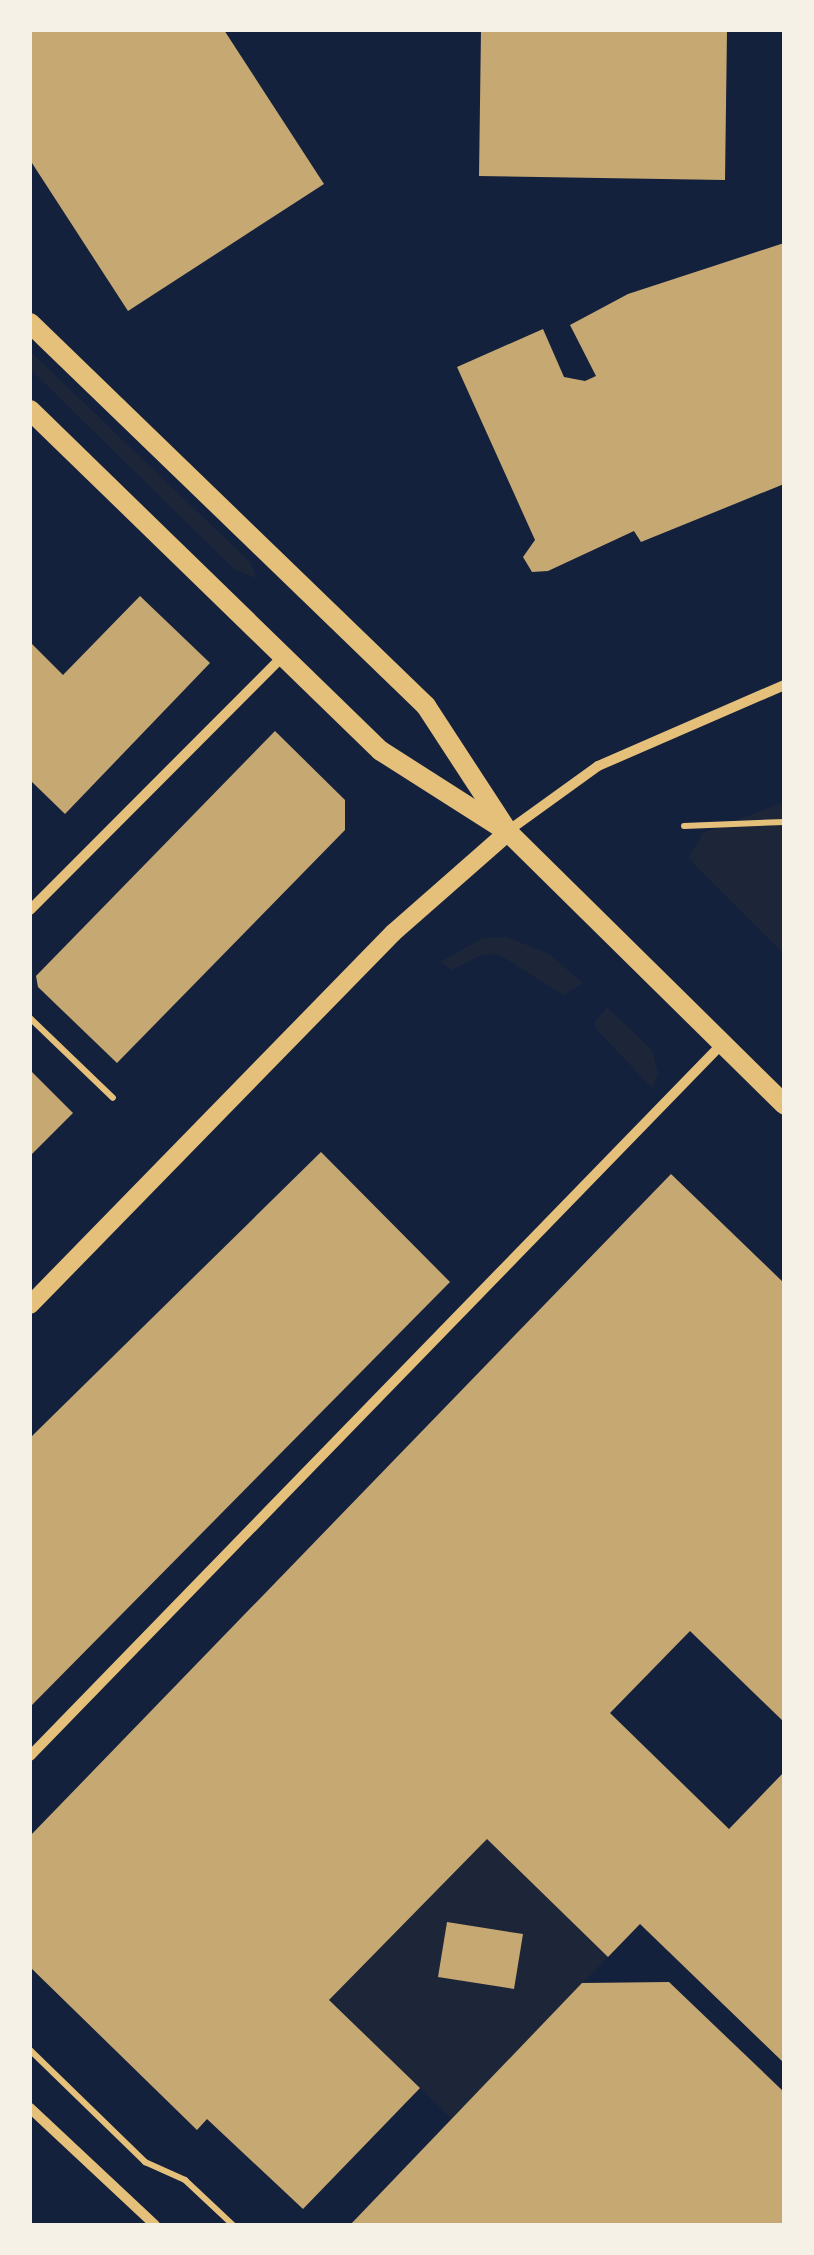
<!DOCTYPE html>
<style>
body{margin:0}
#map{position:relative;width:814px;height:2255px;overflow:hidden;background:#14213d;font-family:"Zilla Slab",serif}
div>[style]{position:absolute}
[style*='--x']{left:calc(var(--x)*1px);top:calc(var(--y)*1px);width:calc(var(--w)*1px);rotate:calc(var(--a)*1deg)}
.green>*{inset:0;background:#1d2539}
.building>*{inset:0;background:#c6a872}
.path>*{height:6px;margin:-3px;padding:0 3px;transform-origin:3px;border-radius:3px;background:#e5c07b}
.minor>*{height:10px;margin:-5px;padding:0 5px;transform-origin:5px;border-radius:5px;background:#e5c07b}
.tertiary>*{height:18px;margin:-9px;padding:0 9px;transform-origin:9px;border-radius:9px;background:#e5c07b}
.secondary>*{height:20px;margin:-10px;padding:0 10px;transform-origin:10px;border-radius:10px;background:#e5c07b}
span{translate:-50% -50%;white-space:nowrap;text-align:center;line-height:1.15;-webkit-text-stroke:10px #f6f1e7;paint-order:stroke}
.frame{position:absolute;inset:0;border:32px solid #f6f1e7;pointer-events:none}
</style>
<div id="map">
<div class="green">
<i style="clip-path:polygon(30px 351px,251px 563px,256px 578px,235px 570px,30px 369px)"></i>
<i style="clip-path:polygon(784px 802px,784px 954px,688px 858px,703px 833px)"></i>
<i style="clip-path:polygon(507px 937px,549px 954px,583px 983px,563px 995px,498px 954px,481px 955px,452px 970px,440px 962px,483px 938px)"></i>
<i style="clip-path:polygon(607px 1007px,652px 1050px,658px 1074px,652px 1088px,598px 1031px,594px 1023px)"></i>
<i style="clip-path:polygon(487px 1839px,608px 1957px,452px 2119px,329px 2000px)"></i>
</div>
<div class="building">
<i style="clip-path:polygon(30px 30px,224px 30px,324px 184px,128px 311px,30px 160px)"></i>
<i style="clip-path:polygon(481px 30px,727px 30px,725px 180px,479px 176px)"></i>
<i style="clip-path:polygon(784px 243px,784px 484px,641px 542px,634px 531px,548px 571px,532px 572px,523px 557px,535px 540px,457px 367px,543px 329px,564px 377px,585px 381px,596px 376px,570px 325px,628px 294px)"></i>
<i style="clip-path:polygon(140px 596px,210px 663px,65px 814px,30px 780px,30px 642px,63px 675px)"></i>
<i style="clip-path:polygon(275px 731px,345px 800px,345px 830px,117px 1063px,38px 987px,36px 976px)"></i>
<i style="clip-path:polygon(30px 1070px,73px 1113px,30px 1156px)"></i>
<i style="clip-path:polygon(321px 1152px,450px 1282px,30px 1707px,30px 1438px)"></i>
<i style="clip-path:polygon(671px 1174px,784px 1283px,784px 1722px,690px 1631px,610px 1713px,729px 1829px,784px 1772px,784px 2063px,640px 1924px,608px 1957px,487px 1839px,329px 2000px,420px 2088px,303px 2209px,207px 2119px,197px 2130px,30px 1967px,30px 1836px)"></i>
<i style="clip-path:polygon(447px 1922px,523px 1934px,514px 1989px,438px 1977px)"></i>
<i style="clip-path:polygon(669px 1982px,784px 2092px,784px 2225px,350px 2225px,582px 1983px)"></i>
</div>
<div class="path">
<i style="--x:684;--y:826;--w:100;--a:-2.3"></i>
<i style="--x:30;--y:1018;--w:115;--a:43.9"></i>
<i style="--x:30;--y:2050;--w:161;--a:44.2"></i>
<i style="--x:145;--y:2162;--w:44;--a:24.2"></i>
<i style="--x:185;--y:2180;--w:66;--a:43.2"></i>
</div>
<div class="minor">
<i style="--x:508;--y:831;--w:111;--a:-35.8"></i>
<i style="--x:598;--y:766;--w:203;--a:-23.5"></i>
<i style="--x:30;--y:910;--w:360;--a:-45.1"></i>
<i style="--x:30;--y:1756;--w:993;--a:-45.82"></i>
<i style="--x:30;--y:2108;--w:171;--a:43.1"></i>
</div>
<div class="tertiary">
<i style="--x:30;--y:1305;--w:520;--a:-45.7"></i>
<i style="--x:393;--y:933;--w:153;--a:-41.3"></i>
</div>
<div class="secondary">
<i style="--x:30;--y:323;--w:551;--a:44.04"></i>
<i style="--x:426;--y:706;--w:150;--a:56.9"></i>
<i style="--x:508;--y:832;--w:388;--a:44.6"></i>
<i style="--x:30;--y:410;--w:489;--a:44.2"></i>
<i style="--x:381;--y:751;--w:143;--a:32.5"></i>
</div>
<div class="frame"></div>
</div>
